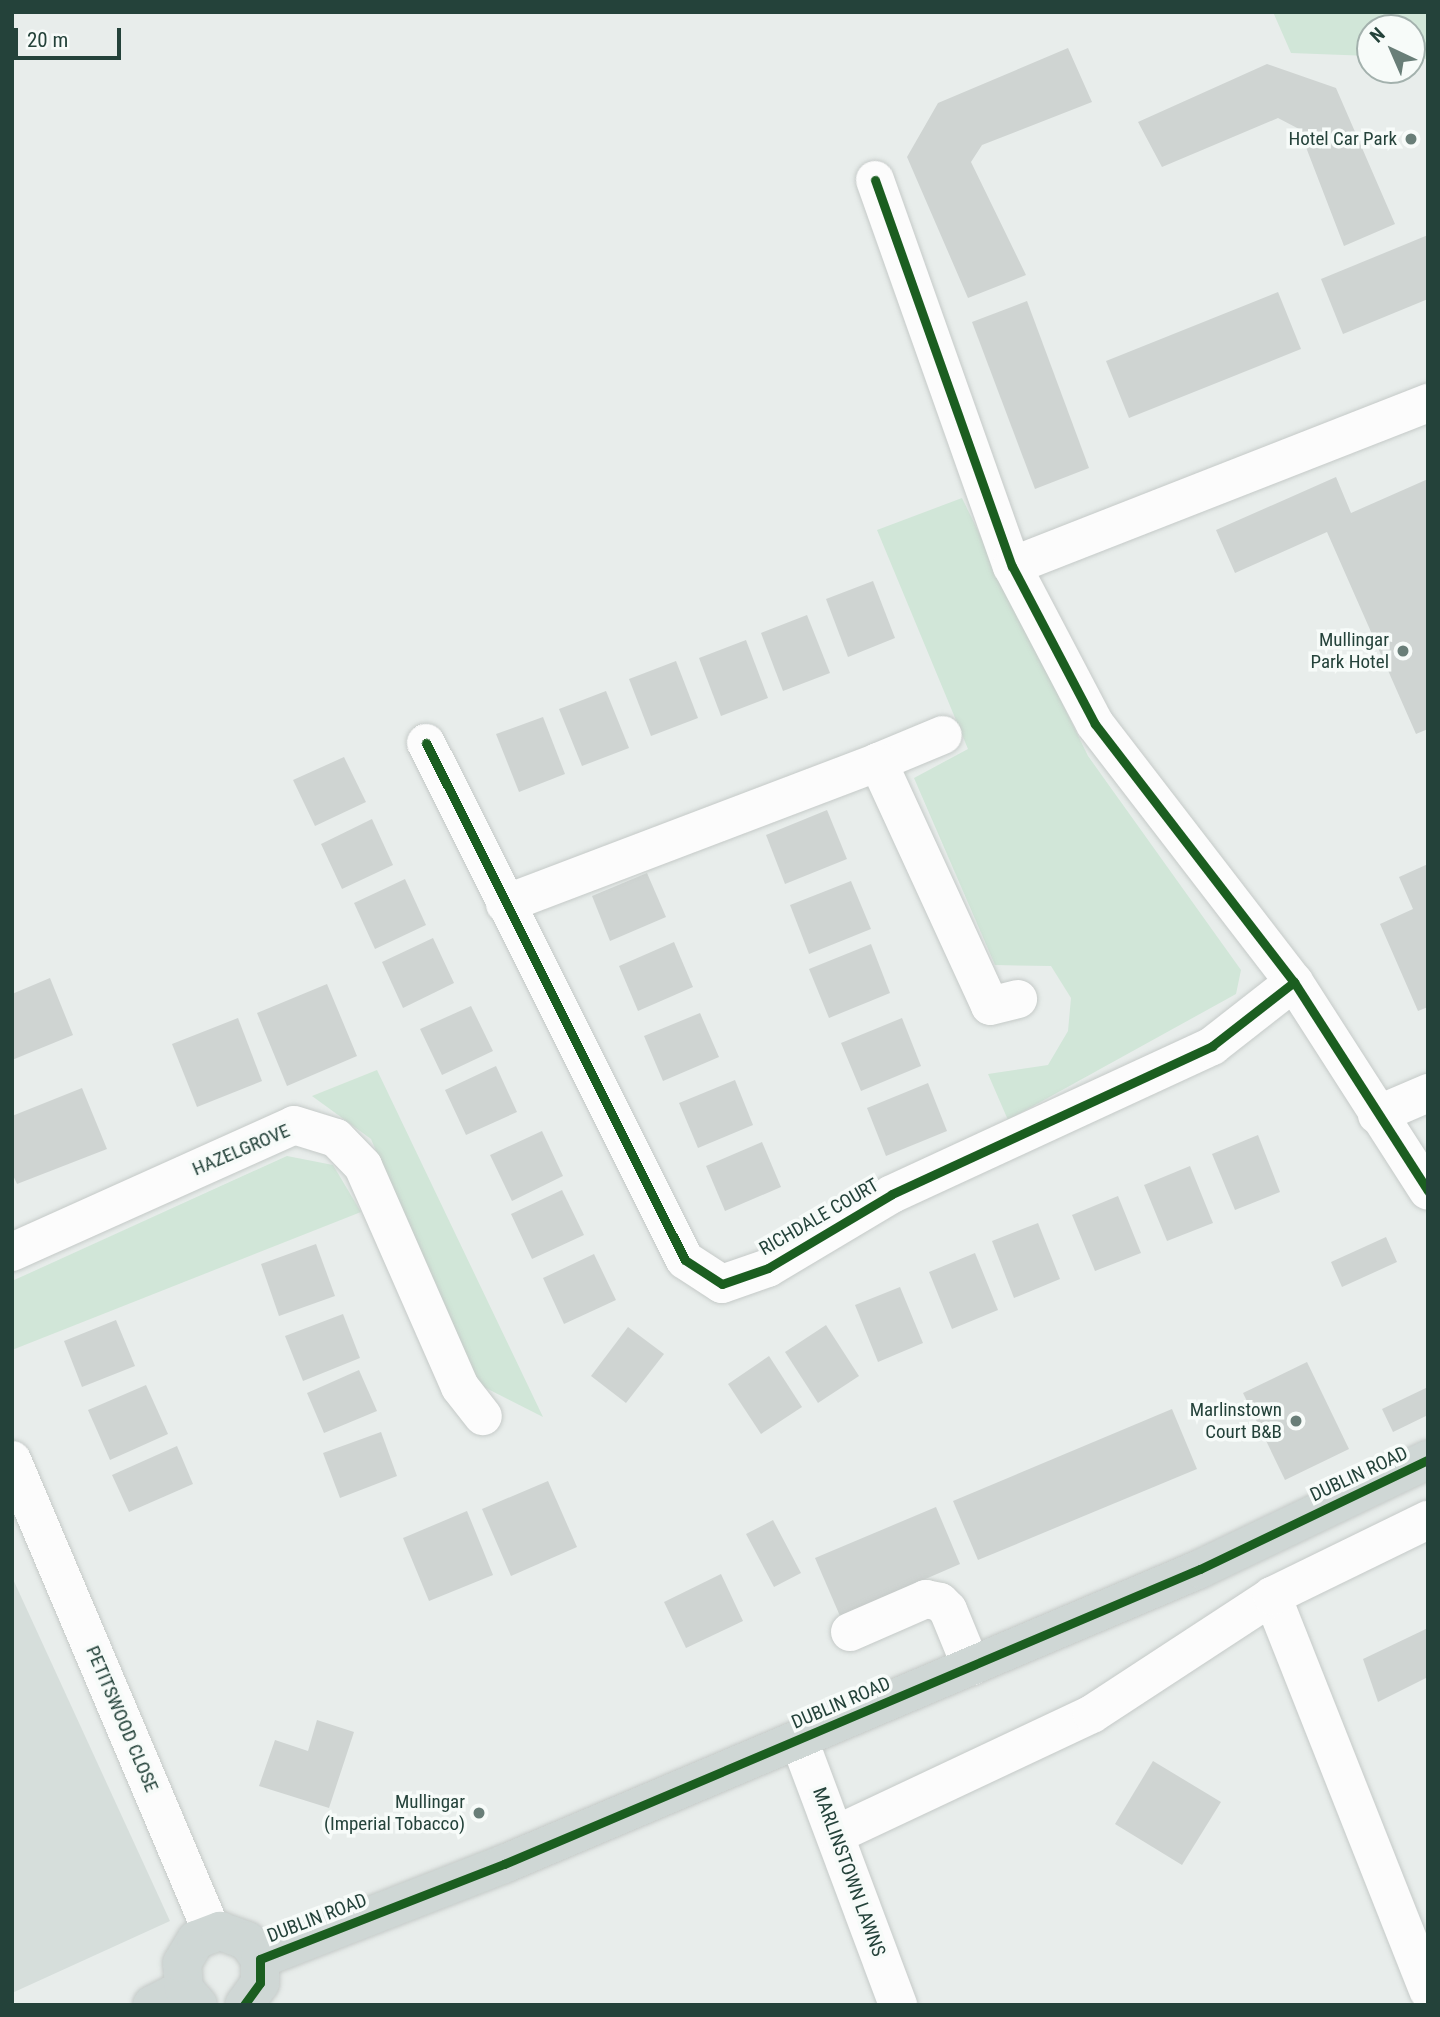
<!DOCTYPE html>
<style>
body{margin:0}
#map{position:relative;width:1440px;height:2017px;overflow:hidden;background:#e8edeb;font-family:"Roboto Condensed",sans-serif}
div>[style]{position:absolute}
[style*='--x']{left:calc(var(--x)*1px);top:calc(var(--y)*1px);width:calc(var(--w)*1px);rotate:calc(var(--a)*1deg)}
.built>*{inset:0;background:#d6dedb}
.green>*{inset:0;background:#d1e6d8}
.building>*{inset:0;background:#cfd4d2}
.roads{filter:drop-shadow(0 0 2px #c5cac8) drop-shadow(0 0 2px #c5cac8)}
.minor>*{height:38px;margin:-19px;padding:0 19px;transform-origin:19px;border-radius:19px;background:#fcfcfc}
.major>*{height:38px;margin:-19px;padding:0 19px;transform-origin:19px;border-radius:19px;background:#cfd7d5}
.cycleway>*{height:9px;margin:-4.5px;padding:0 4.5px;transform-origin:4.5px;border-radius:4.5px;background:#1b5e20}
.dots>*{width:19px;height:19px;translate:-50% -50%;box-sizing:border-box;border:4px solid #f7fbf9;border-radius:50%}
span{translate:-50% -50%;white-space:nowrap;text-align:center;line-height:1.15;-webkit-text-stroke:7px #f7fbf9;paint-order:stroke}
.poi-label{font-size:19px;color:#24423a}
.right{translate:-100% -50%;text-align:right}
.street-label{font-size:19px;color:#24423a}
.frame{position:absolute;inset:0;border:14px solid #24423a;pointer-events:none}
.north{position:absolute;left:1356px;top:14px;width:70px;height:70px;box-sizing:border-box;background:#f7fbf9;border:2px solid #a3b1ad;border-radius:50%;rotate:316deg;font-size:19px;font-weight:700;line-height:28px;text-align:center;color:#24423a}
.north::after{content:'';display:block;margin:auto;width:24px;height:32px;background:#697e78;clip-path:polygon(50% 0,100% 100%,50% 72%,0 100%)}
.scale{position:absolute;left:14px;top:28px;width:107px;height:32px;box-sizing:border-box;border:4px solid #24423a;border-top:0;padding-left:9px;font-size:21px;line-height:24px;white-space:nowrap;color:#24423a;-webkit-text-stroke:5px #f7fbf9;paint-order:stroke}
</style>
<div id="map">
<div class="built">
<i style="clip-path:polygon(12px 1577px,170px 1921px,12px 1993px)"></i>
</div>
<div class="green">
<i style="clip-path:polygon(1273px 12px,1428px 12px,1428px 59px,1412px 58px,1412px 28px,1370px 28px,1370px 56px,1291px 53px)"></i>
<i style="clip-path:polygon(962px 498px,1088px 756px,1241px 970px,1236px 994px,1008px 1120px,988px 1074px,1048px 1065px,1068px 1031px,1071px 998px,1051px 966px,995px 965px,914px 778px,968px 749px,877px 530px)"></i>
<i style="clip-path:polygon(377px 1070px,543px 1417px,474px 1382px,371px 1139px,312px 1096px)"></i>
<i style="clip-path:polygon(287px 1156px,333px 1165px,361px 1212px,12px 1350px,12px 1281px)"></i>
</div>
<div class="building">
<i style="clip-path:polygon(1068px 48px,1092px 102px,982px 145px,971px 162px,1026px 275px,968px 298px,907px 157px,938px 103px)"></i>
<i style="clip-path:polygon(1267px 64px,1336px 88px,1395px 224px,1344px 246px,1299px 129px,1278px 118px,1162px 167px,1138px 122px)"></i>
<i style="clip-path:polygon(1428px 235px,1428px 299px,1343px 334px,1321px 279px)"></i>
<i style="clip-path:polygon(1278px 292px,1301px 349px,1129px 418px,1106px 361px)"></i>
<i style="clip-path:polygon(1027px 301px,1089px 468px,1035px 489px,972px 322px)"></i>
<i style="clip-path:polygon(1336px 477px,1351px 513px,1428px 479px,1428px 729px,1416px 734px,1327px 532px,1235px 573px,1216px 530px)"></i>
<i style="clip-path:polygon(873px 581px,895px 638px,848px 657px,826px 599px)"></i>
<i style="clip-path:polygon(807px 615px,830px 673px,783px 691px,761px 633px)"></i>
<i style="clip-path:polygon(746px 640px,768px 698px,721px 716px,699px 658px)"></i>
<i style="clip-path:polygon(676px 661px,698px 718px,651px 736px,629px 679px)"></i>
<i style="clip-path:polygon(606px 691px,629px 748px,582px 766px,559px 709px)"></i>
<i style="clip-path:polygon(543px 717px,565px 774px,519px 792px,496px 734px)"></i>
<i style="clip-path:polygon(344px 757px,366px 802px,315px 826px,293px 780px)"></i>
<i style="clip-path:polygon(827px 810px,847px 859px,785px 884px,766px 835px)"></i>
<i style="clip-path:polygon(372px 819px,393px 865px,342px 889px,321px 844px)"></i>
<i style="clip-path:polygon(1428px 864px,1428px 1007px,1418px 1011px,1380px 924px,1413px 909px,1399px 877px)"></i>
<i style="clip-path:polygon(647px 873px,666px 917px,610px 941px,592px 896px)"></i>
<i style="clip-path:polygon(405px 879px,426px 925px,375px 949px,354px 903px)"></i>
<i style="clip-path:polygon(851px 881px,871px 929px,809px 954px,790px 905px)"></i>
<i style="clip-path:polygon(433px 938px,454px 983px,403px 1008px,382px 962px)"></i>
<i style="clip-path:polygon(674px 942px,693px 987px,638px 1011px,619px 966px)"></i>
<i style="clip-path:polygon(871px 944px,890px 993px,829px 1018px,809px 969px)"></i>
<i style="clip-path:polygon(50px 978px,73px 1035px,12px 1060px,12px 994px)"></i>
<i style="clip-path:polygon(327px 984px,357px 1056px,287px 1086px,257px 1013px)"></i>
<i style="clip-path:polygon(471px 1006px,493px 1051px,442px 1075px,420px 1029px)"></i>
<i style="clip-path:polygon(700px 1013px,719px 1057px,663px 1081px,644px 1036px)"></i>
<i style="clip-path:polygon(238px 1018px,262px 1081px,197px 1107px,172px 1044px)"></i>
<i style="clip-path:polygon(902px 1018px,921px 1066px,861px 1091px,841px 1043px)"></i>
<i style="clip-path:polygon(496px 1066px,517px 1112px,466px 1135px,445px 1090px)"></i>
<i style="clip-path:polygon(735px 1080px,753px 1125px,698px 1148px,679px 1103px)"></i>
<i style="clip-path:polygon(928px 1083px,947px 1131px,886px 1156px,867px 1108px)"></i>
<i style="clip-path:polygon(82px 1088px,107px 1149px,17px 1184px,12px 1173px,12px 1116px)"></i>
<i style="clip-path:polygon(542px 1131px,563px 1176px,512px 1201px,490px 1155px)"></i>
<i style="clip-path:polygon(1258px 1135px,1280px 1192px,1235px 1210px,1212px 1154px)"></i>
<i style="clip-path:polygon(762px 1142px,781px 1187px,725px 1211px,706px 1166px)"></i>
<i style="clip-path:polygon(1190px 1166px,1213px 1223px,1167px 1241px,1144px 1185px)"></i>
<i style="clip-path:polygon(562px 1190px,584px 1235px,532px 1259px,511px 1214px)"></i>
<i style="clip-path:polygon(1118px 1196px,1141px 1253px,1095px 1271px,1072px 1215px)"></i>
<i style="clip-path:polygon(1038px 1223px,1060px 1279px,1014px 1298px,992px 1241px)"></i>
<i style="clip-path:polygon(1386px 1237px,1397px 1262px,1342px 1287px,1331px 1262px)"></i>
<i style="clip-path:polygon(316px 1244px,335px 1296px,279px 1316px,261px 1264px)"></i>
<i style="clip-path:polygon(975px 1253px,998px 1310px,952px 1329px,929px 1272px)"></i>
<i style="clip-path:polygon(594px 1254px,616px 1300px,564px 1324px,543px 1278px)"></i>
<i style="clip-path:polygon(900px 1287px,923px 1343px,878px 1362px,855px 1305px)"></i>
<i style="clip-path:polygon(343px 1314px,360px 1358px,303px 1381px,285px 1336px)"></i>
<i style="clip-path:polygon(116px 1320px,135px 1366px,82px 1387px,64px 1341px)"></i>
<i style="clip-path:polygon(826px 1325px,859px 1376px,818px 1403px,785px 1352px)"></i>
<i style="clip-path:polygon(628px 1327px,664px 1354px,626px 1403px,591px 1376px)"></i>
<i style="clip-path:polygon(769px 1356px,802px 1407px,761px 1434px,728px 1384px)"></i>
<i style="clip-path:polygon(1307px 1362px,1349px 1449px,1285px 1480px,1243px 1393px)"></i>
<i style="clip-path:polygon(359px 1370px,377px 1411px,324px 1433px,307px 1393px)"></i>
<i style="clip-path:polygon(146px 1385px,168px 1434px,110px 1460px,88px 1410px)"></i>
<i style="clip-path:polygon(1428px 1387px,1428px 1415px,1393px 1432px,1382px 1409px)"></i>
<i style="clip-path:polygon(1172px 1409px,1197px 1469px,978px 1560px,953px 1501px)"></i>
<i style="clip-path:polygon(381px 1432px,397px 1476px,340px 1498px,323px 1453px)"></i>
<i style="clip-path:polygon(177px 1446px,193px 1484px,129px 1512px,112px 1475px)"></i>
<i style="clip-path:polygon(548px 1481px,577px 1547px,511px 1576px,482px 1509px)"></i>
<i style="clip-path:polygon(936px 1507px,960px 1564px,840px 1616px,815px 1558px)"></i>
<i style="clip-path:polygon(467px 1511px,493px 1575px,429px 1601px,403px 1538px)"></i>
<i style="clip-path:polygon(773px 1520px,801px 1573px,774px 1587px,746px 1534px)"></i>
<i style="clip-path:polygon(721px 1574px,743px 1621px,686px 1648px,664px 1602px)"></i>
<i style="clip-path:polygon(1428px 1628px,1428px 1677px,1378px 1702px,1363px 1659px)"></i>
<i style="clip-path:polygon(317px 1720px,354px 1732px,329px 1808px,259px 1786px,275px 1740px,308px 1751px)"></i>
<i style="clip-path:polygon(1153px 1761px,1221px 1802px,1182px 1865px,1115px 1824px)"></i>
</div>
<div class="roads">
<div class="minor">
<i style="--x:875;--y:180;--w:410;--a:70.5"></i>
<i style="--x:1012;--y:566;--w:178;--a:62.3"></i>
<i style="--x:1095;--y:724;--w:326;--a:52.4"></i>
<i style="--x:1294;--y:982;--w:248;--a:57.3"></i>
<i style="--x:1012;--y:566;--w:447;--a:-21.4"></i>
<i style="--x:426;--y:743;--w:578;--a:63.39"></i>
<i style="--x:685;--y:1260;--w:44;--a:33"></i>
<i style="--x:722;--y:1284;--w:49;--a:-19.2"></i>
<i style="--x:768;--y:1268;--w:144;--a:-30.8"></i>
<i style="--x:892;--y:1194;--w:353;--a:-24.8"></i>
<i style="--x:1212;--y:1046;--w:104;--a:-38"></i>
<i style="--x:878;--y:762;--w:70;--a:-22.6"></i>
<i style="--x:505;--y:904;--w:399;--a:-20.8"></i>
<i style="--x:878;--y:762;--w:268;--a:65.3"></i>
<i style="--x:990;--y:1006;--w:29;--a:-14"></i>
<i style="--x:1377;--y:1115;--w:56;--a:-23.3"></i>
<i style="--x:12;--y:1252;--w:309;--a:-24.2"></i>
<i style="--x:294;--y:1125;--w:44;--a:17.2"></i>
<i style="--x:336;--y:1138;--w:39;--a:46"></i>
<i style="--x:363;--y:1166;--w:241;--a:66.3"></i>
<i style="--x:460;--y:1387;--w:37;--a:52"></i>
<i style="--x:12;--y:1460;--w:513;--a:67.04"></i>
<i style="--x:1272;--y:1596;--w:425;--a:68.4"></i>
<i style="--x:850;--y:1632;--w:83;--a:-23.5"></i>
<i style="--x:926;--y:1599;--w:14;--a:12"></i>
<i style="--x:940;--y:1602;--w:11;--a:45"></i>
<i style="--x:948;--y:1610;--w:61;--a:67.7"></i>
<i style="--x:799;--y:1740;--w:283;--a:69.5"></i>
<i style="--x:837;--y:1834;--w:282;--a:-25.2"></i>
<i style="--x:1092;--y:1714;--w:215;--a:-33.2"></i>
<i style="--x:1272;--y:1596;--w:174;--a:-26"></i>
</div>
<div class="major">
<i style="--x:260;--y:1959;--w:262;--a:-21.3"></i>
<i style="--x:504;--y:1864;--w:756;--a:-22.97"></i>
<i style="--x:1200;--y:1569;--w:253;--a:-25.6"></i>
<i style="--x:152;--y:2005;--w:36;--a:-27"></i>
<i style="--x:198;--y:2005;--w:21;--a:-131"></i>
<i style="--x:184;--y:1989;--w:26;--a:-94"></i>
<i style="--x:182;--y:1963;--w:27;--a:-59"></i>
<i style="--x:196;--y:1940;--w:26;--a:-21"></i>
<i style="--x:220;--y:1931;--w:29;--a:20"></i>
<i style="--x:247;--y:1941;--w:22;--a:54"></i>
<i style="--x:260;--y:1959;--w:24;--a:90"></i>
<i style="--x:260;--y:1983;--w:27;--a:126"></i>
</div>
</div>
<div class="cycleway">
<i style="--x:875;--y:180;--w:410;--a:70.5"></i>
<i style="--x:1012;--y:566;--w:178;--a:62.3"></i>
<i style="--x:1095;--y:724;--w:326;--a:52.4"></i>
<i style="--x:1294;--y:982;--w:248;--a:57.3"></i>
<i style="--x:426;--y:743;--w:578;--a:63.39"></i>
<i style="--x:685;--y:1260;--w:44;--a:33"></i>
<i style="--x:722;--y:1284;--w:49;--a:-19.2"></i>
<i style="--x:768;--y:1268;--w:144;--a:-30.8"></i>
<i style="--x:892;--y:1194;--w:353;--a:-24.8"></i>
<i style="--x:1212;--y:1046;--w:104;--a:-38"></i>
<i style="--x:244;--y:2005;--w:27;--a:-54"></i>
<i style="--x:260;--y:1983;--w:24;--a:-90"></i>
<i style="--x:260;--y:1959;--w:262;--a:-21.3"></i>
<i style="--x:504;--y:1864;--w:756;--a:-22.97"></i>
<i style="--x:1200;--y:1569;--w:253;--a:-25.6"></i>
</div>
<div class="dots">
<i style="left:1411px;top:139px;background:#697e78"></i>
<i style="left:1403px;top:651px;background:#697e78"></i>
<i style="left:1296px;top:1421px;background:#697e78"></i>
<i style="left:479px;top:1813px;background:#697e78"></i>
</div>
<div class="poi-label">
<span class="right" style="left:1397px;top:139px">Hotel Car Park</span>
<span class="right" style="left:1389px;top:651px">Mullingar<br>Park Hotel</span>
<span class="right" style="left:1282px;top:1421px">Marlinstown<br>Court B&amp;B</span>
<span class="right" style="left:465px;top:1813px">Mullingar<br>(Imperial Tobacco)</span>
</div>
<div class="street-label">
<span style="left:241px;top:1150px;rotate:-23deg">HAZELGROVE</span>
<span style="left:819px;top:1217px;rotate:-30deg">RICHDALE COURT</span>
<span style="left:1359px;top:1474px;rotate:-25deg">DUBLIN ROAD</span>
<span style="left:841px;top:1703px;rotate:-23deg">DUBLIN ROAD</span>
<span style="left:122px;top:1719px;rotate:67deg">PETITSWOOD CLOSE</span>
<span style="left:849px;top:1872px;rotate:70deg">MARLINSTOWN LAWNS</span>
<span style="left:317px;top:1918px;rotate:-21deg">DUBLIN ROAD</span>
</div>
<div class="frame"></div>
<div class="north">N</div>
<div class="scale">20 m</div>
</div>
